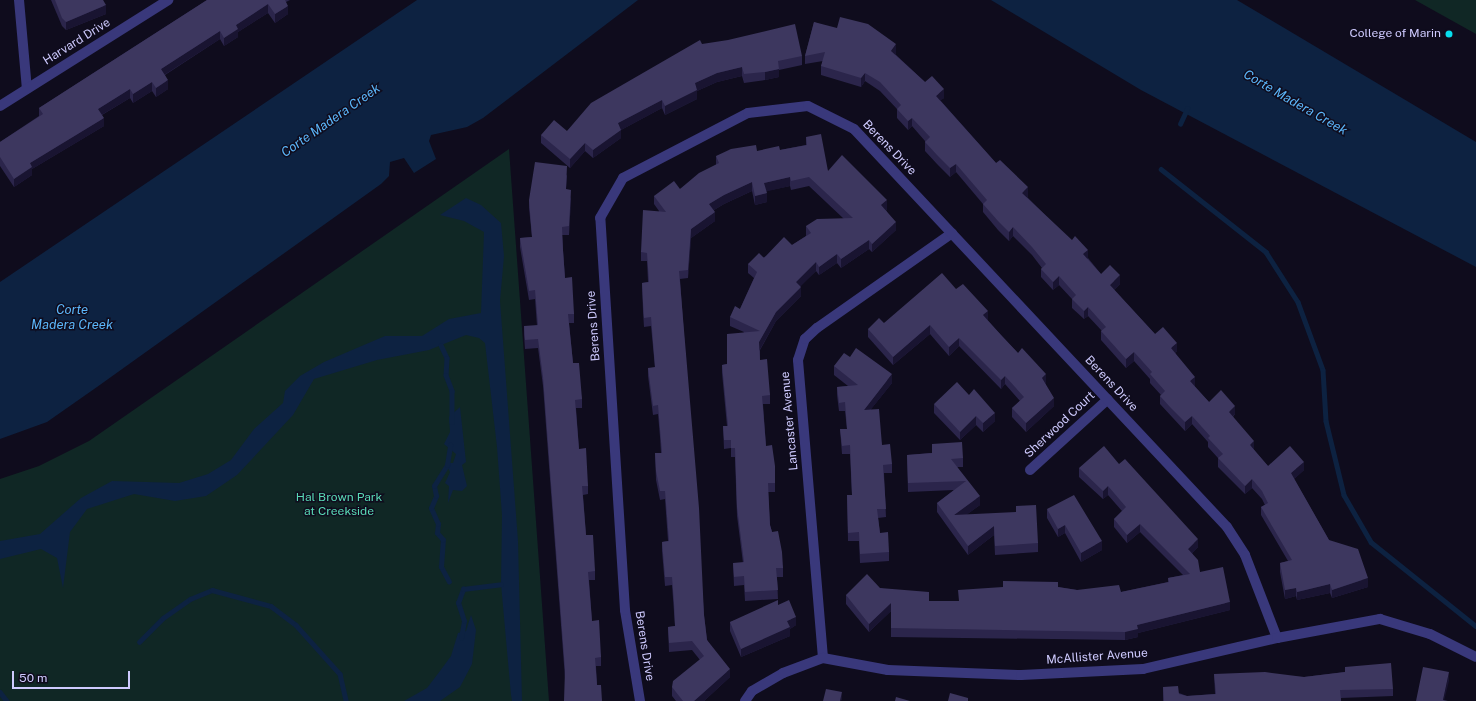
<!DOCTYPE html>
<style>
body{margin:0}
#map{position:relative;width:1476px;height:701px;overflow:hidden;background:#0f0c1d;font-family:"Public Sans",sans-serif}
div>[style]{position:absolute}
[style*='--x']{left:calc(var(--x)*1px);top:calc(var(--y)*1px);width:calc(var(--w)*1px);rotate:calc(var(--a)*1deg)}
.green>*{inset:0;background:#102725}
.water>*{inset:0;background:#0d2241}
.stream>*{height:4.5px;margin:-2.25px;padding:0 2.25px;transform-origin:2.25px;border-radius:2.25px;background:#0d2241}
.minor>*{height:10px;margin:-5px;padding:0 5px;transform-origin:5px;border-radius:5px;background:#39387b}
.wall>*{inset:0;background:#2b254b}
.shaded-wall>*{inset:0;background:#191431}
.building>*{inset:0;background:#3d375f}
.dots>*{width:11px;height:11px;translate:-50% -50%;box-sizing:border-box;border:2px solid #0f0c1d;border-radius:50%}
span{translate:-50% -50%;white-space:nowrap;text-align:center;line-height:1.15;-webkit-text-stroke:3px #0f0c1d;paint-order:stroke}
.poi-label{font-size:12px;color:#cecafe}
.right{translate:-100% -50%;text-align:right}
.street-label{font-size:12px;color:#cecafe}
.park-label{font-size:12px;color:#59dab6}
.water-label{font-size:13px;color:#5bb6fa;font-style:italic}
.scale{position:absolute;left:12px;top:671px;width:118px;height:18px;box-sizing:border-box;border:2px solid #cecafe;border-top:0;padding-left:5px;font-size:12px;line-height:14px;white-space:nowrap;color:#cecafe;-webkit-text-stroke:3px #0f0c1d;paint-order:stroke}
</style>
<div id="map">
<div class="green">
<i style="clip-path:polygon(1415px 0,1476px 0,1476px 34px)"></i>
<i style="clip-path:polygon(509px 149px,549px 701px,0 701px,0 479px,39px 466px,89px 441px)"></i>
</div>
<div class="water">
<i style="clip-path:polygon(417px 0,638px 0,483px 118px,467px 127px,431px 135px,429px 141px,436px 159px,414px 173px,404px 158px,390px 162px,389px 176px,381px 184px,97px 387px,47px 422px,0 439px,0 282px)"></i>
<i style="clip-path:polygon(991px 0,1237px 0,1476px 142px,1476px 267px,1141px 90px)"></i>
<i style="clip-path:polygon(466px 198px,481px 205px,501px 223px,504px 256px,500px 301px,518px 541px,522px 701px,512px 701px,511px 695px,501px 584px,502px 515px,497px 447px,485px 343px,479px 338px,466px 335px,429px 350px,377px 360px,314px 379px,293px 415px,237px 475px,206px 496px,175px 501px,134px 494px,87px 509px,70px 532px,63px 588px,57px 558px,41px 549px,0 559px,0 541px,40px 534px,81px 498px,112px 481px,179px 483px,208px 474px,231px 460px,254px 429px,283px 403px,285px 391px,300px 376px,324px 362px,385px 336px,422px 336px,449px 319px,481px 313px,484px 232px,464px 221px,440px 215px)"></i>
<i style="clip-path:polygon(460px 407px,466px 462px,462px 465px,467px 486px,462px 491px,453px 490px,448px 503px,449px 486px,445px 483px,450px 472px,445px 463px,453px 463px,456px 454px,444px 444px,450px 432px,449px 417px)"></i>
<i style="clip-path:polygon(471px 615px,476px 630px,472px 664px,460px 687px,440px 701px,404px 701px,427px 688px,440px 671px,451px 656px,458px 633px,466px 631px)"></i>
</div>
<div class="stream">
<i style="--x:1180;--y:124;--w:17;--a:-65"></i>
<i style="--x:1161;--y:169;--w:134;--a:38.3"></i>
<i style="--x:1266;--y:252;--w:59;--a:57.4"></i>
<i style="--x:1298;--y:302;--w:72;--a:69.8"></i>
<i style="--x:1323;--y:370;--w:51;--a:86.6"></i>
<i style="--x:1326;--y:421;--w:76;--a:76.3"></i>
<i style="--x:1344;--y:495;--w:54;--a:60.1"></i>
<i style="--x:1371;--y:542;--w:134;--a:38.7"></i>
<i style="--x:441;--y:345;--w:14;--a:65"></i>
<i style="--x:447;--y:358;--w:17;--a:93"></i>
<i style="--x:446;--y:375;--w:17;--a:69"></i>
<i style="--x:452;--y:391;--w:31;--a:90"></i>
<i style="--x:449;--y:582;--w:17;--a:-118"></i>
<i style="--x:441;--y:567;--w:27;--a:-86"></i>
<i style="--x:443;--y:540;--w:9;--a:-131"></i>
<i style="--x:437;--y:533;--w:9;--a:-84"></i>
<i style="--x:438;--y:524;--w:17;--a:-114"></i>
<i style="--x:431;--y:508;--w:13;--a:-67"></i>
<i style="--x:436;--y:496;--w:10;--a:-101"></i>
<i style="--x:434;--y:486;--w:25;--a:-58"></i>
<i style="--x:447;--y:465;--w:20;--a:-81"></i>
<i style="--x:461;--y:638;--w:17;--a:-80"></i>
<i style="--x:464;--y:621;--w:19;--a:-108"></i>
<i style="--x:458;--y:603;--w:15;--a:-70"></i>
<i style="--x:463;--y:589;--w:38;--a:-7"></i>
<i style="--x:139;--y:642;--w:34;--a:-45"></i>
<i style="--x:163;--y:618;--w:33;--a:-35"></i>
<i style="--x:190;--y:599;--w:24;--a:-22"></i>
<i style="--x:212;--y:590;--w:61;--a:15.2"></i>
<i style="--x:271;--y:606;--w:31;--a:37"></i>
<i style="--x:296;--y:625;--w:66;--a:48.1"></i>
<i style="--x:340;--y:674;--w:28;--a:77"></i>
<i style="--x:0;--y:692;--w:11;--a:52"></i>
</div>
<div class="minor">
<i style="--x:19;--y:0;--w:89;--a:84.9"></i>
<i style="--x:0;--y:106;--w:199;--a:-32.2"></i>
<i style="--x:1030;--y:470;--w:105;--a:-42.3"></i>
<i style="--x:823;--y:658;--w:299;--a:-94.8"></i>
<i style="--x:798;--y:360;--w:22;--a:-72"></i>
<i style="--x:805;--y:339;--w:16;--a:-43"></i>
<i style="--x:817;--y:328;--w:165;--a:-35.1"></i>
<i style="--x:640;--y:701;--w:92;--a:-99.4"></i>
<i style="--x:625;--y:610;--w:393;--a:-93.6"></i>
<i style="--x:600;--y:218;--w:46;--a:-60.1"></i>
<i style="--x:623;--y:178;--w:141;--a:-27.5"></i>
<i style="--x:748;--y:113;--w:60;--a:-6.7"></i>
<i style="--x:808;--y:106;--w:51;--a:26.6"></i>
<i style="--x:854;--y:129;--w:545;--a:46.86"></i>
<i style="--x:1227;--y:527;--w:33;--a:57"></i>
<i style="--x:1245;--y:555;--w:89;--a:68.9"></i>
<i style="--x:745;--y:701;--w:12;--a:-55"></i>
<i style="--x:752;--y:691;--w:36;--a:-30"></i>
<i style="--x:783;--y:673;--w:43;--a:-20.6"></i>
<i style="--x:823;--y:658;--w:66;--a:10.5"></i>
<i style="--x:888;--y:670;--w:133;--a:2.2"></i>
<i style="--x:1021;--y:675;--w:122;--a:-2.8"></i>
<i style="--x:1143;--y:669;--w:138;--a:-13"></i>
<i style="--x:1277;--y:638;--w:105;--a:-10.5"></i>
<i style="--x:1380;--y:619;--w:52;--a:16.7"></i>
<i style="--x:1430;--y:634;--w:51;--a:26.6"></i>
</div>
<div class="wall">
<i style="clip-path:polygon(51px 0,103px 0,106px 14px,66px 30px,62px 26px)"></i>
<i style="clip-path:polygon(207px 0,290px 0,286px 2px,288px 14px,275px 23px,268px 13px,238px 32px,238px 37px,224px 46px,220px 39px,165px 75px,168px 89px,156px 97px,152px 91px,133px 103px,130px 98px,102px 115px,104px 126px,32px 169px,32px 175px,14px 187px,0 166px,0 142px,39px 116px,39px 108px)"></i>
<i style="clip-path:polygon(814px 22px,896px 53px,895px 54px,925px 82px,944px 98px,940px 100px,996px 163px,1028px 196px,1027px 197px,1088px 258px,1101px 274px,1120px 284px,1114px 290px,1155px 334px,1177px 351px,1175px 353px,1195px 385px,1194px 386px,1209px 402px,1235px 414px,1233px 417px,1254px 450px,1268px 466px,1304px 470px,1294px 479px,1329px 540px,1368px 587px,1332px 598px,1330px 593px,1297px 600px,1296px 596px,1285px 599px,1280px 572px,1280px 563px,1288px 561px,1261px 515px,1261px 507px,1265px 505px,1262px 499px,1252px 488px,1245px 494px,1218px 467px,1218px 458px,1208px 447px,1208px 442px,1192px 424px,1185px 431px,1160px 404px,1160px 396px,1161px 395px,1150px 383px,1150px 379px,1134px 361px,1126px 368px,1101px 340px,1101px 331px,1102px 331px,1088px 316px,1084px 319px,1072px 308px,1072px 299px,1059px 285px,1053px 290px,1041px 277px,1041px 269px,1042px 268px,1032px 255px,1013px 236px,1009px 241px,998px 230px,983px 212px,983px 204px,956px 172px,950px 177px,937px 164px,925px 151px,925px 141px,912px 126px,908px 130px,897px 118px,897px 109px,880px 91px,865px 81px,861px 87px,821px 75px,821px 66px,823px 61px,805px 64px,805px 56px)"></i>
<i style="clip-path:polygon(702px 44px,802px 56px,802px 65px,779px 70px,779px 77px,765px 80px,744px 83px,742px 76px,717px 82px,697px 91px,697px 99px,665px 115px,662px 108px,621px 130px,621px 138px,593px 158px,585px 151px,570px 168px,541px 143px,541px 135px,567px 131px)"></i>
<i style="clip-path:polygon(806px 137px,828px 171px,887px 209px,886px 210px,896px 230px,872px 252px,869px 249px,841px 268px,837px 263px,819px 275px,816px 271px,800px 286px,801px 296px,776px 321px,760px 350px,760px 360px,770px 395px,770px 404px,763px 404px,766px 446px,775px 483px,775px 492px,768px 492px,770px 525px,783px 568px,783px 577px,777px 577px,778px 599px,745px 601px,744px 585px,734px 586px,733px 563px,743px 563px,737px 516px,735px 457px,731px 457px,731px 448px,724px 449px,723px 426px,727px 426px,722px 373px,722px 365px,727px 364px,744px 332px,730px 326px,730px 317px,740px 309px,754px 278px,748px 273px,748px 264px,792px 245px,806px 236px,806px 226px,844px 219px,809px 186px,791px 190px,790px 186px,766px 191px,767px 202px,755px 205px,752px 191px,724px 204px,714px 210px,715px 221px,691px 238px,688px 278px,680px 279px,704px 615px,707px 640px,730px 677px,704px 701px,676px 701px,672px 696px,672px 687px,700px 660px,692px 650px,669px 652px,668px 627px,675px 626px,672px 585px,665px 586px,662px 551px,662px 542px,668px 541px,665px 499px,660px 500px,656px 480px,655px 453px,661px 453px,660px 437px,658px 414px,653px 415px,648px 376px,648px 368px,655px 368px,651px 326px,644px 327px,643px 312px,642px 283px,648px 282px,647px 261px,641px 261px,641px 252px,659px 211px,654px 204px,654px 196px,680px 189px,716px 165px,716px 156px,757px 151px,780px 150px,806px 145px)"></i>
<i style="clip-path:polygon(567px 175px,566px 189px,571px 199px,569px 235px,562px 235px,563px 250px,565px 278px,574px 314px,574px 323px,569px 323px,573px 363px,582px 399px,582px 408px,576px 408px,579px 449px,588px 486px,588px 494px,583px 495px,586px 535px,595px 571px,595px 580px,589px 580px,592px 621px,601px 657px,601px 666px,596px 666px,597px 685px,602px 701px,565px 678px,543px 386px,538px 348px,525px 349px,524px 335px,524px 326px,537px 326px,535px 299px,529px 300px,520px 247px,520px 238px,532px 237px,529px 208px,529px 200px)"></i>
<i style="clip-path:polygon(956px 289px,988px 320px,987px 320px,1001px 335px,1046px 383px,1045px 383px,1054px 406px,1026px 432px,1012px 417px,1012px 408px,1020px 401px,1005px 384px,1001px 389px,959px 346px,949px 356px,930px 334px,893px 365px,868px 337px,868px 329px,884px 323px)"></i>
<i style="clip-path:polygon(850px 357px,892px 383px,871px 409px,882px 445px,892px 464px,892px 473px,884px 473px,886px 517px,878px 518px,880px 533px,889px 552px,889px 561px,860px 563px,859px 541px,848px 541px,847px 495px,852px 495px,850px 454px,842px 454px,840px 429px,847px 429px,845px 411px,839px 411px,837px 395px,837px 387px,848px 386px,834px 375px,834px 366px)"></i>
<i style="clip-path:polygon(934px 404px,995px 421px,983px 432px,976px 425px,960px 440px,934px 413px)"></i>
<i style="clip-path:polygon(932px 444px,963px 458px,963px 467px,957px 467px,980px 505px,966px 515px,1038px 543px,1038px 552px,995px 555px,994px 535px,968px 555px,937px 512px,937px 503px,954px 490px,908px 492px,907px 455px,932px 453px)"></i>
<i style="clip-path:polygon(1119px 464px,1198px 547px,1192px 553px,1200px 572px,1230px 610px,1138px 633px,1138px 637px,1125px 640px,891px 637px,891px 611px,869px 632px,846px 604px,846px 595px,880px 588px,929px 601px,958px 601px,1058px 587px,1077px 590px,1121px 592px,1168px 582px,1168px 578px,1183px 575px,1140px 532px,1127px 543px,1114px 527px,1114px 519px,1122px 511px,1108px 495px,1103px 499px,1079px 477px,1079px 468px)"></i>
<i style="clip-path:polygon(1047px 509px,1102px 550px,1081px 562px,1065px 533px,1058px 537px,1047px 518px)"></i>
<i style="clip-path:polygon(778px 605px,796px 625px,790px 629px,790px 636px,741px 657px,730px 631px,730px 622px)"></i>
<i style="clip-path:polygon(1345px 667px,1393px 689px,1393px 696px,1341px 698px,1341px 701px,1163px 701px,1163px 687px,1187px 696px,1215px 694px,1214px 674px,1304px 677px,1345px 672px)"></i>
</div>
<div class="shaded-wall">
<i style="clip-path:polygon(268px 4px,268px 13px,238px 32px,238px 37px,224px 46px,224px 38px,236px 25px)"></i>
<i style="clip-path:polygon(106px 5px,106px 14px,66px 30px,66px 22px)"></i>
<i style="clip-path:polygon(288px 6px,288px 14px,275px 23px,275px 14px)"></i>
<i style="clip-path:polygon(220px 31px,220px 39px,161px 77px,161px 69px)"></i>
<i style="clip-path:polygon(896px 44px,896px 53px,891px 60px,891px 51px)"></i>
<i style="clip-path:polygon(742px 67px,742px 76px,717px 82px,697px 91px,697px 99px,665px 115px,665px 106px,695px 83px,717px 73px)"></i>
<i style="clip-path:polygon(779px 69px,779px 77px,765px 80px,765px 72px)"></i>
<i style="clip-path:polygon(865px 73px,865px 81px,861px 87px,861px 78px)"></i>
<i style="clip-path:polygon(168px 80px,168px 89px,156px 97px,156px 88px)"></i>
<i style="clip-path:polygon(152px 82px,152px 91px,133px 103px,133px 94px)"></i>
<i style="clip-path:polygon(130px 89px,130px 98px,98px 117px,98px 109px)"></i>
<i style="clip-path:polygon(944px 89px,944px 98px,936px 104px,936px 96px)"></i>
<i style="clip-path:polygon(662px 100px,662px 108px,621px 130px,621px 138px,593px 158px,593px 150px,618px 123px)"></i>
<i style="clip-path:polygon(104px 118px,104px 126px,32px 169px,32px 175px,14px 187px,14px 179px,30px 163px)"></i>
<i style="clip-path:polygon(912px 118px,912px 126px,908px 130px,908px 121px)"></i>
<i style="clip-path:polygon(585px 143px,585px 151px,570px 168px,570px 159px)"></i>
<i style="clip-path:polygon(956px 164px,956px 172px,950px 177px,950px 168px)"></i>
<i style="clip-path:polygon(790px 177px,790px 186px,764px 192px,764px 183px)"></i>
<i style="clip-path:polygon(752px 182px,752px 191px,724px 204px,709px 213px,709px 204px,724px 195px)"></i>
<i style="clip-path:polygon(1028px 187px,1028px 196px,1022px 201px,1022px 193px)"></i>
<i style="clip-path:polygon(571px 190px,571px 199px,569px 235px,569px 226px)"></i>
<i style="clip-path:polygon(767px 193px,767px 202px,755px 205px,755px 196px)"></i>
<i style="clip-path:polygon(887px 200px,887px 209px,881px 214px,881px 205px)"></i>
<i style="clip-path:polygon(715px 212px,715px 221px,691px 238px,688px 278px,688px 270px,691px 229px)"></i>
<i style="clip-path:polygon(896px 222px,896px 230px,872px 252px,872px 244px)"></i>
<i style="clip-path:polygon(1013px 227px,1013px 236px,1009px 241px,1009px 232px)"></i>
<i style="clip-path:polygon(869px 240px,869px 249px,841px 268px,841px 259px)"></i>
<i style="clip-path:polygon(1088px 250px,1088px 258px,1083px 263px,1083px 254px)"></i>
<i style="clip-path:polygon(837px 254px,837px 263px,819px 275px,819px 267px)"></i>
<i style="clip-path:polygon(816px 262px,816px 271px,796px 291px,796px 282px)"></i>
<i style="clip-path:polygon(1120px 275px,1120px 284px,1110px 294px,1110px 285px)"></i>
<i style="clip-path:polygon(1059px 276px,1059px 285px,1053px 290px,1053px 282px)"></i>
<i style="clip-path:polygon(801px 287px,801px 296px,776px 321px,759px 351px,759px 342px,776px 312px)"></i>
<i style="clip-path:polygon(1088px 307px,1088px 316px,1084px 319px,1084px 311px)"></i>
<i style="clip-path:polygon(988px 311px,988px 320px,983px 324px,983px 315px)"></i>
<i style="clip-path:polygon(930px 325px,930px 334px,893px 365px,893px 357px)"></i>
<i style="clip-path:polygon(959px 338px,959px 346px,949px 356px,949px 347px)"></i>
<i style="clip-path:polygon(1177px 343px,1177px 351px,1171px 357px,1171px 348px)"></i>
<i style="clip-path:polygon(1134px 352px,1134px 361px,1126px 368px,1126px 359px)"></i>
<i style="clip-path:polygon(892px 374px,892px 383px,864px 418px,864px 410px)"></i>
<i style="clip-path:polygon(1046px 374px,1046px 383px,1042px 386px,1042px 378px)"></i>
<i style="clip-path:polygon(1005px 376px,1005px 384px,1001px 389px,1001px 380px)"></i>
<i style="clip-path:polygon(1195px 377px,1195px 385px,1190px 390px,1190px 381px)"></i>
<i style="clip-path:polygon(1054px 398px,1054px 406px,1026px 432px,1026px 423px)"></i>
<i style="clip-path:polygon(1235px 406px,1235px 414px,1229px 420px,1229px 412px)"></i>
<i style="clip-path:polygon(995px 413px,995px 421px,983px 432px,983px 423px)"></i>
<i style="clip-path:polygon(976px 416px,976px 425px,960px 440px,960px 432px)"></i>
<i style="clip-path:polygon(1192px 416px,1192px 424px,1185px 431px,1185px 422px)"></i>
<i style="clip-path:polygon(1254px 441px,1254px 450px,1250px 445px)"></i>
<i style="clip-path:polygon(1304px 462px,1304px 470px,1291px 482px,1291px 473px)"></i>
<i style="clip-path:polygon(1252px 479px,1252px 488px,1245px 494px,1245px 486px)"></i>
<i style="clip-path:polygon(1108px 486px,1108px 495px,1103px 499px,1103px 491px)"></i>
<i style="clip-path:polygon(980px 496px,980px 505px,954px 524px,954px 515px)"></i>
<i style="clip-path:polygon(1140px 524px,1140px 532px,1127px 543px,1127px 535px)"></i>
<i style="clip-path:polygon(1065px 525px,1065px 533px,1058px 537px,1058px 529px)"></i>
<i style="clip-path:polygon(994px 526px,994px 535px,968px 555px,968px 546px)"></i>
<i style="clip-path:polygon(1198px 539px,1198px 547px,1188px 557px,1188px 549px)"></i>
<i style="clip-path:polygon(1102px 541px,1102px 550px,1081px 562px,1081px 553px)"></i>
<i style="clip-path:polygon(1368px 578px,1368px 587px,1332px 598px,1332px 590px)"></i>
<i style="clip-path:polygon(1330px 584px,1330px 593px,1297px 600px,1297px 592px)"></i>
<i style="clip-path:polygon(1296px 588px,1296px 596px,1285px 599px,1285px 590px)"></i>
<i style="clip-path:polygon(1230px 602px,1230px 610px,1138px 633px,1138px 637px,1125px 640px,1125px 632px,1137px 625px)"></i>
<i style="clip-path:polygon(891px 603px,891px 611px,869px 632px,869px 624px)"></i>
<i style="clip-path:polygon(796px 617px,796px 625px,790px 629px,790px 636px,741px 657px,741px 649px,787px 621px)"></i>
<i style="clip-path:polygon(730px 669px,730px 677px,704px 701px,694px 701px)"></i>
<i style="clip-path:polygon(1449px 672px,1449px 681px,1444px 701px,1443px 701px)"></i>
<i style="clip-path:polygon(842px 692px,842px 700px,840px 701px)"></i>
</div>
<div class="building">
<i style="clip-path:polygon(55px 0,103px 0,106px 5px,66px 22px,62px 18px)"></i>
<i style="clip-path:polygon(207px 0,285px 0,288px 6px,275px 14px,268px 4px,236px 25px,238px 29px,224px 38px,220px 31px,161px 69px,168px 80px,156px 88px,152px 82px,133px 94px,130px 89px,98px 109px,104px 118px,30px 163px,32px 167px,14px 179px,0 157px,0 142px,43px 114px,39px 108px)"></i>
<i style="clip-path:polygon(840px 17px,868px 24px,896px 44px,891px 51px,925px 82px,932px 76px,944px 89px,936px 96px,996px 163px,1000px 160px,1028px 187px,1022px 193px,1072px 240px,1075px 236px,1088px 250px,1083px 254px,1101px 274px,1110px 265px,1120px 275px,1110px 285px,1155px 334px,1163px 327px,1177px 343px,1171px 348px,1195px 377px,1190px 381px,1209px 402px,1221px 390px,1235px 406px,1229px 412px,1254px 441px,1250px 445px,1268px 466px,1290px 446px,1304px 462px,1291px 473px,1329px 540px,1358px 549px,1368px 578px,1332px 590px,1330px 584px,1297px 592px,1296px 588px,1285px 590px,1280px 563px,1292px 560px,1261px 507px,1268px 503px,1262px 491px,1252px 479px,1245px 486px,1218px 458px,1223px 454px,1208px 438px,1210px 436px,1192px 416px,1185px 422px,1170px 407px,1160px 396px,1165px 391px,1150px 374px,1152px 372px,1134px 352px,1126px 359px,1101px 331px,1106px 327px,1088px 307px,1084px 311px,1072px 299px,1076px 295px,1059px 276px,1053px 282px,1041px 269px,1046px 264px,1032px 247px,1013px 227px,1009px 232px,998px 221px,983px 204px,987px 200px,956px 164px,950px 168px,937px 155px,925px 142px,930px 137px,912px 118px,908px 121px,897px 109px,901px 105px,880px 82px,865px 73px,861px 78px,821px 66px,825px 52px,805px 56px,814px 22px,837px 28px)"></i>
<i style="clip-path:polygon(795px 24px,802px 56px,778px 61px,779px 69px,765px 72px,744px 74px,742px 67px,717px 73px,695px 83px,697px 90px,665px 106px,662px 100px,618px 123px,621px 130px,593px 150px,585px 143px,570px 159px,541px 135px,554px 120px,567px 131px,591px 103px,700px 40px,702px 44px,728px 40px)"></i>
<i style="clip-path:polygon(821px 134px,828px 171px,842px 155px,887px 200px,881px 205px,896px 222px,872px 244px,869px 240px,841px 259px,837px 254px,819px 267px,816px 262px,796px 282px,801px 287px,776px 312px,759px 342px,760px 360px,767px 359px,770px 395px,762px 396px,766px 446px,772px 445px,775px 466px,775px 483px,768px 483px,770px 525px,772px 532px,778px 531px,782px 552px,783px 568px,776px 568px,778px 590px,745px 592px,744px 576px,734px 577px,733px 563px,744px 562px,737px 507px,735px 448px,731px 448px,731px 440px,724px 440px,723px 426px,728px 426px,722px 365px,727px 364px,727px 334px,760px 331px,730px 317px,735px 306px,740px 309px,757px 272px,748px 264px,759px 253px,764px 258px,784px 237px,792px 245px,811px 233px,806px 226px,817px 219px,853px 218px,809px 177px,791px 181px,790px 177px,764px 183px,767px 193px,755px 196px,752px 182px,724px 195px,709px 204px,715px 212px,691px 229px,688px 270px,679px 271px,699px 508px,704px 615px,707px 640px,730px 669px,694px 701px,683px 701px,672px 687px,673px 681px,704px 656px,692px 641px,669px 643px,668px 627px,675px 626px,674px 603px,672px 577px,665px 577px,662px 542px,669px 541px,665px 491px,660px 491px,656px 471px,655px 453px,662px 453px,658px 405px,653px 406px,648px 368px,655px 367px,651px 317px,644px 318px,643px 303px,642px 283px,649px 282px,647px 253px,641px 252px,643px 210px,666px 212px,654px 196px,674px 181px,680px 189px,699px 173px,719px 163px,716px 156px,731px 149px,756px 145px,757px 151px,779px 146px,780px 150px,807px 145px,806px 137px)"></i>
<i style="clip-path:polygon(535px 162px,567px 166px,566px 189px,571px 190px,569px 226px,562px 227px,563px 250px,565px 278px,572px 277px,574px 314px,568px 314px,573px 363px,579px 363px,582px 399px,575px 400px,579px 449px,586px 448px,588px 486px,582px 486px,586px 535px,593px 535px,595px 571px,588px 572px,592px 621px,599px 620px,601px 657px,595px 658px,597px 685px,601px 685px,602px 701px,564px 701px,565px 670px,543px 377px,538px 339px,525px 340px,524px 326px,538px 325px,535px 290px,529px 291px,520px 238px,532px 237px,529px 200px)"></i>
<i style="clip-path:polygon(942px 273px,956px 289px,963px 284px,988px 311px,983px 315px,1001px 335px,1018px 353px,1022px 348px,1046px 374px,1042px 378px,1054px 398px,1026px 423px,1012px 408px,1024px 397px,1005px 376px,1001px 380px,959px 338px,949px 347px,930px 325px,893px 357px,868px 329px,879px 318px,884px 323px)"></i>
<i style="clip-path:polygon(856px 348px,892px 374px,864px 410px,879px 409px,882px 445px,890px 444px,892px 464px,883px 465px,886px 509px,877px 509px,880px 533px,888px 532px,889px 552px,860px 554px,859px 532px,848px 533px,847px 495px,852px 495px,850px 445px,842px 446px,840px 429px,847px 429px,845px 402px,839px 403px,837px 387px,858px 385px,834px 366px,844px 353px,850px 357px)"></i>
<i style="clip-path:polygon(957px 382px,969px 395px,974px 389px,995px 413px,983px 423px,976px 416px,960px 432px,934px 404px)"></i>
<i style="clip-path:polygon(962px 442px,963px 458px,951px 459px,980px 496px,954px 515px,1016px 512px,1016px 506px,1036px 505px,1038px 543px,995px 546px,994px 526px,968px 546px,937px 503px,966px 481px,908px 483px,907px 455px,932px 453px,932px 444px)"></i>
<i style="clip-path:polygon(1104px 446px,1119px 464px,1125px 459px,1198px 539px,1188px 549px,1198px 560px,1200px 572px,1223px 567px,1230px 602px,1137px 625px,1138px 629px,1125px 632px,891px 628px,891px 603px,869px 624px,846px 595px,867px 574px,880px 588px,929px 592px,929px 601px,959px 601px,958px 590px,1003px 587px,1003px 581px,1058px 582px,1058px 587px,1077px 590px,1119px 585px,1121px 592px,1169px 582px,1168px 578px,1190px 574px,1140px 524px,1127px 535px,1114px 519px,1126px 507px,1108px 486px,1103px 491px,1079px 468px)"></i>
<i style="clip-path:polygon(1074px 495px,1102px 541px,1081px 553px,1065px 525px,1058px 529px,1047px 509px)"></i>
<i style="clip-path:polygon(778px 600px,778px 605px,789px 600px,796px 617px,787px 621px,790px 627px,741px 649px,730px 622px)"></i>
<i style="clip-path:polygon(1391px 663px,1393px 689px,1340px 690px,1341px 701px,1164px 701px,1163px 687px,1178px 686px,1179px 694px,1187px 696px,1216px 694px,1214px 674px,1265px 672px,1304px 677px,1345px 672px,1345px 667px)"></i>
<i style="clip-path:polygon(1423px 667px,1449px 672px,1443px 700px,1448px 701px,1416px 701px)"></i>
<i style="clip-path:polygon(826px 689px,842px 692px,840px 701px,823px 701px)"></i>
<i style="clip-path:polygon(950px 693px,968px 698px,968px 701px,948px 701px)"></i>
<i style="clip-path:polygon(896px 697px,910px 701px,895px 701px)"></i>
</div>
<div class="dots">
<i style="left:1449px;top:34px;background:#07dded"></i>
</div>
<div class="poi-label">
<span class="right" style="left:1441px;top:34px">College of Marin</span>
</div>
<div class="street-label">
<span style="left:77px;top:42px;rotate:-32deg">Harvard Drive</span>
<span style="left:889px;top:148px;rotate:46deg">Berens Drive</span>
<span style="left:594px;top:326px;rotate:-94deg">Berens Drive</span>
<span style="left:1111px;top:384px;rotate:47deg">Berens Drive</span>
<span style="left:790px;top:421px;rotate:-95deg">Lancaster Avenue</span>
<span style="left:1060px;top:425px;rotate:-43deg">Sherwood Court</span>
<span style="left:644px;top:646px;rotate:81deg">Berens Drive</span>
<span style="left:1097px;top:657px;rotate:-4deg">McAllister Avenue</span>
</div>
<div class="park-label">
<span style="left:339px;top:505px">Hal Brown Park<br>at Creekside</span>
</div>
<div class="water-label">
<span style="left:1295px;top:103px;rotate:30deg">Corte Madera Creek</span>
<span style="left:331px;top:121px;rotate:-35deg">Corte Madera Creek</span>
<span style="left:72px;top:318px">Corte<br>Madera Creek</span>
</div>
<div class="scale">50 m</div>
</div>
